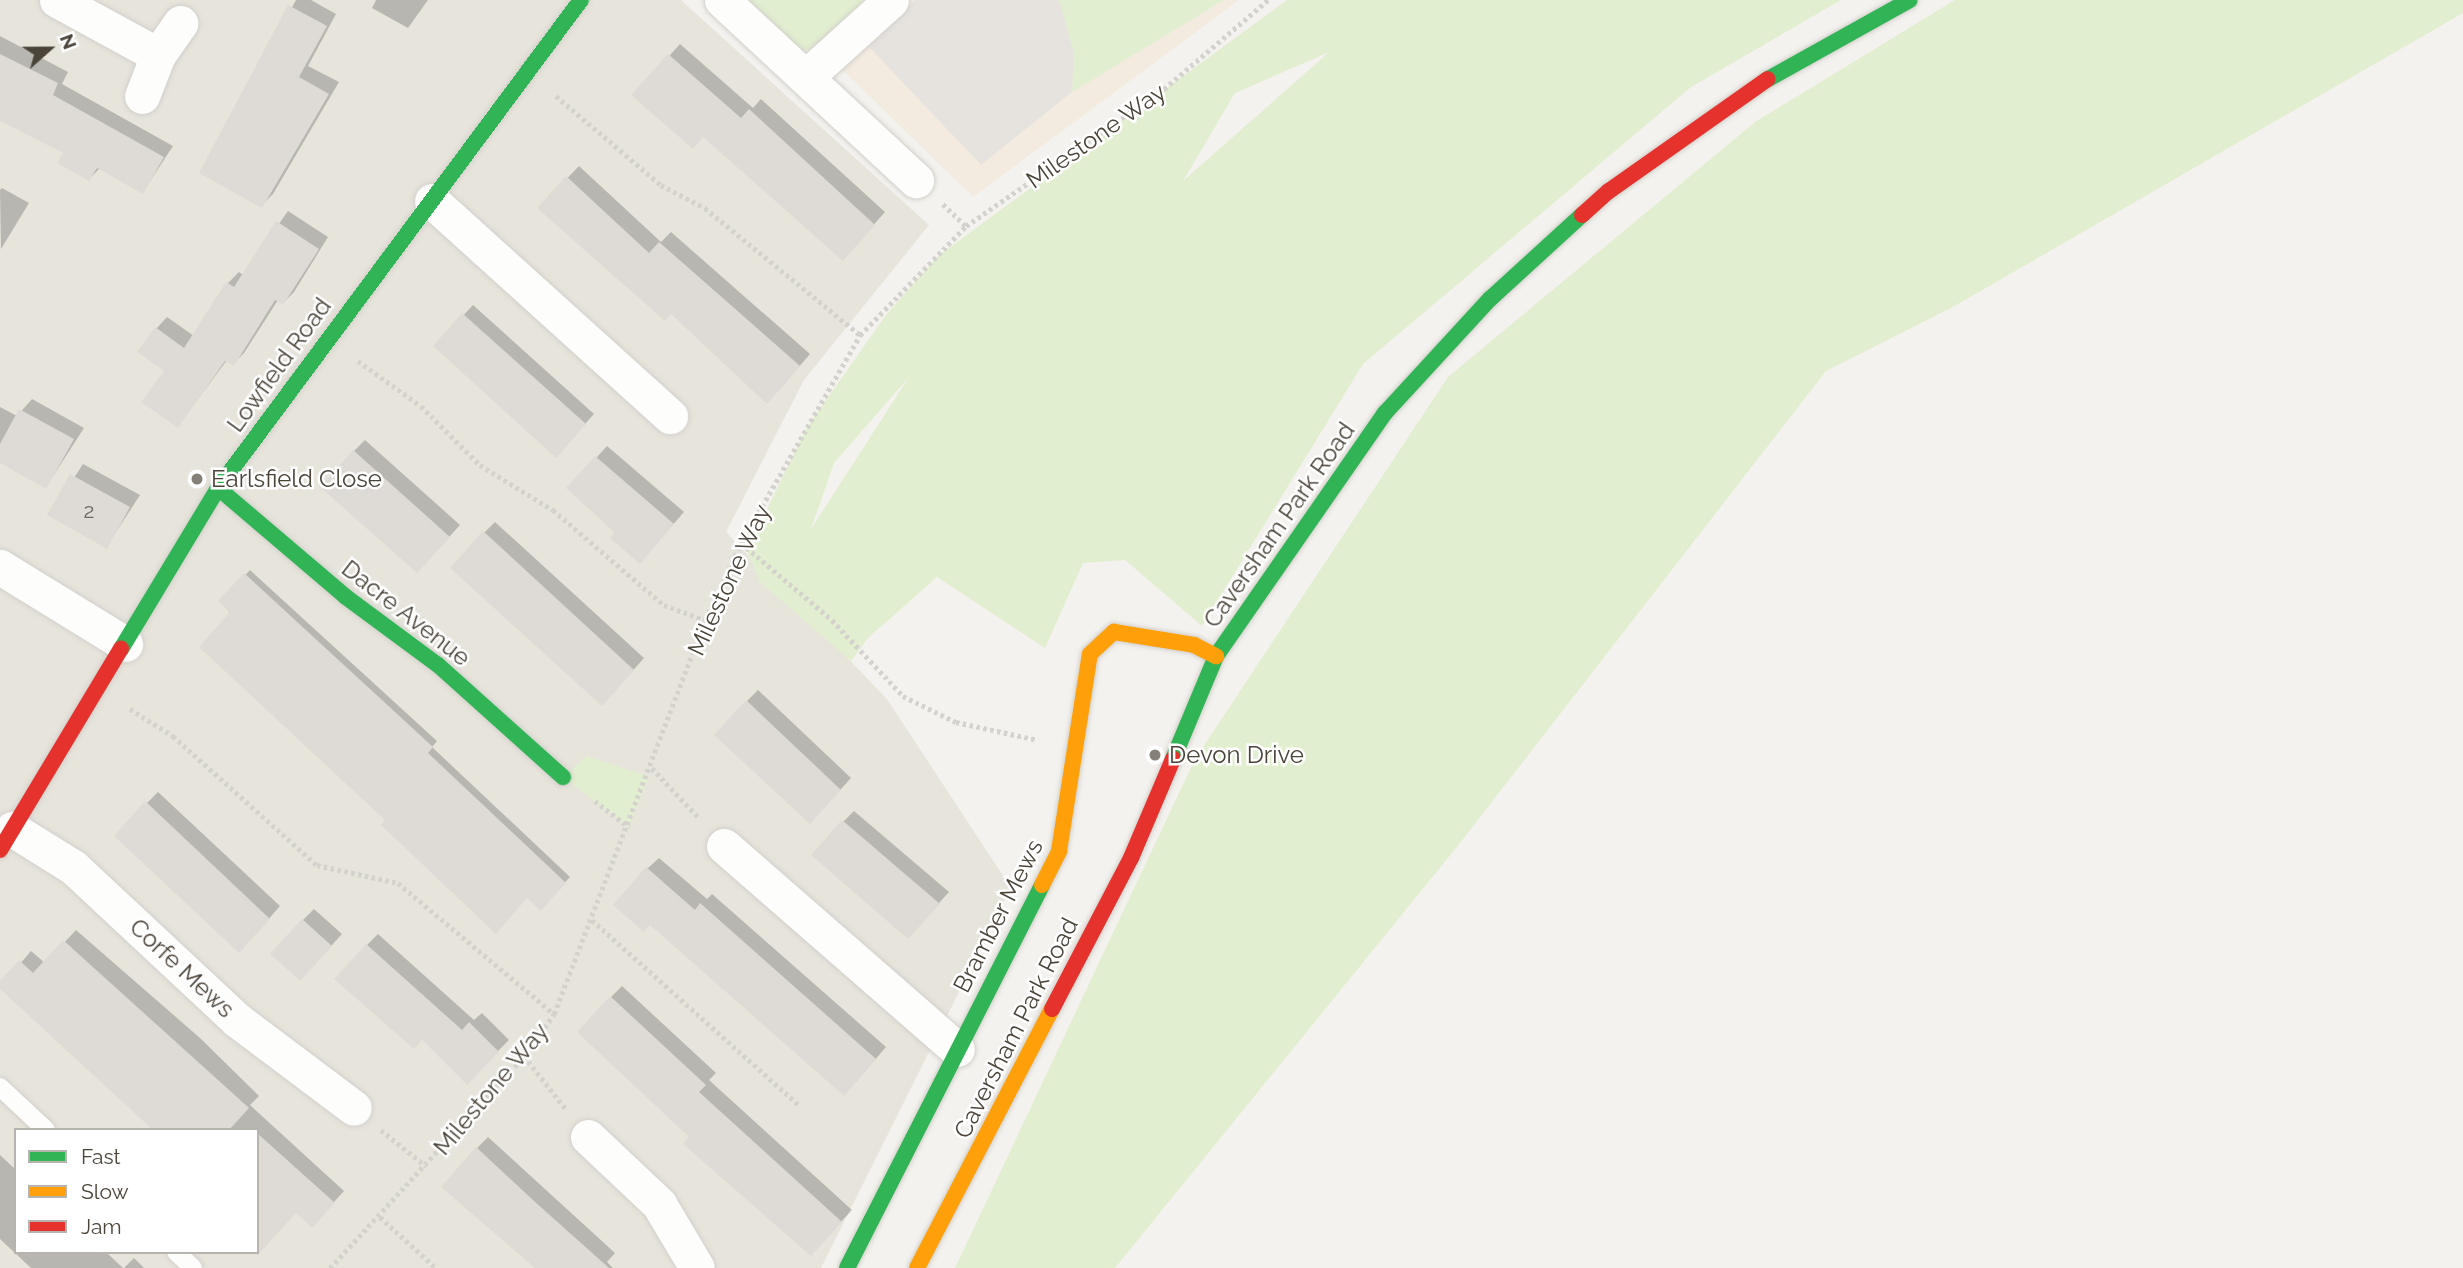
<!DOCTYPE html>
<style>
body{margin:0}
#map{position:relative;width:2463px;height:1268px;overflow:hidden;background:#f4f2ee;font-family:Raleway,sans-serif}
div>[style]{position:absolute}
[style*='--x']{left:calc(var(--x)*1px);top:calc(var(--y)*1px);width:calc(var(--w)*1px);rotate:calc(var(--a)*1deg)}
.residential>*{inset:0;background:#e7e4dc}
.commercial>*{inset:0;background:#f3ebdf}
.green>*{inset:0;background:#e1eecf}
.parking>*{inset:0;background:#e6e3df}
.shadow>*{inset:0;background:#0003}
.building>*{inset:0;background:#dedbd6}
.path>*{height:4.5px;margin-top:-2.25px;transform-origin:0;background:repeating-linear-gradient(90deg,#d3d2cc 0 3.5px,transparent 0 7px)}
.roads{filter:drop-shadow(0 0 2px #d2d0cb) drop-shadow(0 0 2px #d2d0cb)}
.lane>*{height:18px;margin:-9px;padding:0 9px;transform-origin:9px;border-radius:9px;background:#fdfdfc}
.street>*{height:35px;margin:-17.5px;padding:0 17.5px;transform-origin:17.5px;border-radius:17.5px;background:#fdfdfc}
.fast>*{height:16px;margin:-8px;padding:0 8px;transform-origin:8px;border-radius:8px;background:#30b455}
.slow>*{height:16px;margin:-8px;padding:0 8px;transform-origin:8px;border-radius:8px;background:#ff9f0a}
.jam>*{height:16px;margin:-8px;padding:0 8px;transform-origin:8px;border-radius:8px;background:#e5322d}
.dots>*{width:19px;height:19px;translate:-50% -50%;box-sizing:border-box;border:4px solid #fff;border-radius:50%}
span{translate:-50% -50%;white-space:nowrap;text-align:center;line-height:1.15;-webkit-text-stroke:5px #fff;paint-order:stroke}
.number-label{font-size:21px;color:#706a61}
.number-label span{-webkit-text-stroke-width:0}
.street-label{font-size:24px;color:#4b4439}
.poi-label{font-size:24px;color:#4b4439}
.left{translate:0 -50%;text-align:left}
.legend{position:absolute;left:14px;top:1128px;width:245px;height:126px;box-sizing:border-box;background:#fff;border:2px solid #b7b4b0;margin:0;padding:9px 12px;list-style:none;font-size:21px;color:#4b4439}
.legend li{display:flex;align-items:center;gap:14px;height:35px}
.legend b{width:35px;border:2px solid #b7b4b0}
.north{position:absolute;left:14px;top:14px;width:70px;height:70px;-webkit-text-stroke:5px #fff;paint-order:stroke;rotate:69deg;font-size:19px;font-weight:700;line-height:28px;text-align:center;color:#4b4439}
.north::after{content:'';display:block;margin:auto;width:24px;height:32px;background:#4b4439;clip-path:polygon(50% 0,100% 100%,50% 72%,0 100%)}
</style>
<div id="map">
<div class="residential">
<i style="clip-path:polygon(evenodd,0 0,681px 0,929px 225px,804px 380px,726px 532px,887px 699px,1011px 888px,821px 1268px,0 1268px,0 0,16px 1130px,257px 1130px,257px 1252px,16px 1252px,16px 1130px)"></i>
</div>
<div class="commercial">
<i style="clip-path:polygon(863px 0,1239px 0,973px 197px,818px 46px)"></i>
</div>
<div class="green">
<i style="clip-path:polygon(722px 0,863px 0,818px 46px,785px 57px)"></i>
<i style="clip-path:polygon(1057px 0,1224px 0,1072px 92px)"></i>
<i style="clip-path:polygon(evenodd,1287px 0,1841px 0,1691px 87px,1363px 364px,1202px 626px,1125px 560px,1083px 563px,1045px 648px,937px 577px,868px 638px,851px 661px,760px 582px,747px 550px,807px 427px,886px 315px,938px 256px,1287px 0,1327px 53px,1327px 54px,1183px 181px,1235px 93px,1327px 53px,1287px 0,909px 377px,811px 529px,834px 463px,909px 377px)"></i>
<i style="clip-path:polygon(1955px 0,2463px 0,2463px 13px,1951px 308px,1826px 371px,1460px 843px,1115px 1268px,955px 1268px,1195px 759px,1448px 377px,1755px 122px)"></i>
<i style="clip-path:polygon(587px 756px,649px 777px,629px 827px,563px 777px)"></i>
</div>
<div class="parking">
<i style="clip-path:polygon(915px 0,1059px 0,1074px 54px,1072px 92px,981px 165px,869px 47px)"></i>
</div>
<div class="shadow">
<i style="clip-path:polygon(296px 0,311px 0,336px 14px,308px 66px,339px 82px,273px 194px,262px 205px,201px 172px)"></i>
<i style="clip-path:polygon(376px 0,428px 0,408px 28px,372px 8px)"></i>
<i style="clip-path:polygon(0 36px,68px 72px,62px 84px,173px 146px,143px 192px,100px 168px,89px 179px,65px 152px,0 119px)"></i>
<i style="clip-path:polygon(680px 44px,753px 108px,761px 99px,885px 212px,854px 247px,703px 136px,634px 95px)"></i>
<i style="clip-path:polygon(579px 166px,661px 242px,671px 232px,810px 354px,778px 391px,539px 208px)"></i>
<i style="clip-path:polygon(2px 188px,29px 203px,1px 249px,0 190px)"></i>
<i style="clip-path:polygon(288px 211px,328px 237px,294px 292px,283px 303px,278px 300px,244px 353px,233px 364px,227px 360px,178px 426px,156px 329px,167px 317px,194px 336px,227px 284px,239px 272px,243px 275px)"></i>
<i style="clip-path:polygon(473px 305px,594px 414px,565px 446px,435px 346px)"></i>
<i style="clip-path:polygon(32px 399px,84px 428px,46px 487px,0 461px,0 407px,17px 416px)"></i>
<i style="clip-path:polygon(365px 440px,460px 525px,428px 560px,354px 451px)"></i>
<i style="clip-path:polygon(607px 446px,684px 512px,651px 550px,617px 532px,569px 488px)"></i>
<i style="clip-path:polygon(83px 464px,140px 495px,107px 546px,50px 515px)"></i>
<i style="clip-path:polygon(495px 522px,644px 658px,613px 693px,484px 533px)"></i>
<i style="clip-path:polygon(250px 570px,437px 741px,432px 747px,570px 877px,541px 908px,527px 896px,388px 820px,221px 601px)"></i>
<i style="clip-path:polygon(758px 690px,851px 778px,821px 811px,747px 701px)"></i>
<i style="clip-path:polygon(158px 792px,280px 906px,250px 940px,147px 803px)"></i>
<i style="clip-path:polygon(854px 811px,949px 892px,919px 925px,843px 822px)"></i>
<i style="clip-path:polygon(659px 858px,707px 899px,712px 894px,886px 1047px,855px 1083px,647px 869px)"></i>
<i style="clip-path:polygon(314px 909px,342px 934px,311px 968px,303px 920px)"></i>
<i style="clip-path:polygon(76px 930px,200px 1038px,259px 1096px,250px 1105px,344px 1191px,323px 1214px,296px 1211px,257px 1242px,257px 1130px,155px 1130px,0 987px,31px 951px,45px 963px)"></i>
<i style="clip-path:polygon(378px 934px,474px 1020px,482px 1013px,509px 1040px,467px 1082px,367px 945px)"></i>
<i style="clip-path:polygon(622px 986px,716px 1073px,709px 1080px,852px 1210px,822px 1242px,692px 1136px,611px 997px)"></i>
<i style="clip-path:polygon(488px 1137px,615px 1253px,607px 1262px,613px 1268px,537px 1268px,477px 1148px)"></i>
<i style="clip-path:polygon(0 1155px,16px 1170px,16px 1252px,106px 1252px,123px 1268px,31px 1268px,0 1239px)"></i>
<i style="clip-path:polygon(134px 1258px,144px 1268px,124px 1268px)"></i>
</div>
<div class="building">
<i style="clip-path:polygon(288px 5px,327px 26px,299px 77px,329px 94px,262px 208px,199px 173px)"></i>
<i style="clip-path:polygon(0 54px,58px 83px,53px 95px,164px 157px,143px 194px,97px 168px,89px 181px,57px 163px,63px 153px,0 121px)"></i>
<i style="clip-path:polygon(668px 54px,741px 118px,749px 109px,875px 225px,843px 261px,703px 137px,693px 149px,631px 95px)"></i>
<i style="clip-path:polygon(566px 176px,649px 253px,659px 242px,800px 366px,767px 404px,671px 314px,665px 321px,537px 208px)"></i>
<i style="clip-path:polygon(276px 221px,319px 249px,283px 305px,275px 300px,234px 366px,225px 361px,178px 428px,141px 402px,164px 371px,137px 352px,155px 327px,184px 348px,226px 282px,234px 287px)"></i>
<i style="clip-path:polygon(462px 313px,586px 424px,556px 458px,433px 346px)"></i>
<i style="clip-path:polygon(19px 409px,74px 439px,46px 489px,0 463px,0 444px)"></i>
<i style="clip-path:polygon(353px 450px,450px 537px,417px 573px,320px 487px)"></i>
<i style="clip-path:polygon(595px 456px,674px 524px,640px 564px,610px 538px,614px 532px,566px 488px)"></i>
<i style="clip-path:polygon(70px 474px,130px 507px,107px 549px,47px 515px)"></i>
<i style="clip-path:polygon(483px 531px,634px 670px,602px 706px,450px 568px)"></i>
<i style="clip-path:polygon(244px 573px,433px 747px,428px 753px,566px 883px,541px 911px,527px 898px,496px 934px,381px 825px,385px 820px,199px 647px,230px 612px,218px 601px)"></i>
<i style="clip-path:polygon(746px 700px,841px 790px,810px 824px,714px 735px)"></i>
<i style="clip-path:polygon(145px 801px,270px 919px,239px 953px,114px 836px)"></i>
<i style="clip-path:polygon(842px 820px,940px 904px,908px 939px,811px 855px)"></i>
<i style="clip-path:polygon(646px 867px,695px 910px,700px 903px,876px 1059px,844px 1096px,650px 925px,644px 932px,613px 905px)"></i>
<i style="clip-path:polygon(302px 919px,332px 946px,300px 981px,270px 954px)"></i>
<i style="clip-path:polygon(63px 940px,249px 1108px,229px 1130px,153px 1130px,0 989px,0 981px,19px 960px,33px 973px)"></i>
<i style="clip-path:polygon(366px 944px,462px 1030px,469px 1022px,499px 1052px,467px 1085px,422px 1040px,414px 1049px,334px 979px)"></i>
<i style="clip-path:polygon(610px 996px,706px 1085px,699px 1092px,842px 1222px,811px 1256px,683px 1144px,689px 1137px,577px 1032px)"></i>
<i style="clip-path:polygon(257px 1133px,335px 1203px,312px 1228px,296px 1213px,257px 1256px)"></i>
<i style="clip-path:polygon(476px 1147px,534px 1201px,609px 1268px,535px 1268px,441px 1187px)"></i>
</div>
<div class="path">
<i style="--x:556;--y:96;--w:138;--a:40.3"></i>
<i style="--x:661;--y:185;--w:50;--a:27.6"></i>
<i style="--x:705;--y:208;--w:200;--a:39.3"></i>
<i style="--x:943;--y:204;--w:32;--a:44"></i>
<i style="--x:358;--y:361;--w:77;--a:35.5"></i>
<i style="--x:421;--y:406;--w:83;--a:45"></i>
<i style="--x:480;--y:465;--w:86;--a:31.7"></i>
<i style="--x:553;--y:510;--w:146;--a:40.6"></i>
<i style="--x:664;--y:605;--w:44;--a:20.1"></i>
<i style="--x:741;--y:543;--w:119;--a:40.2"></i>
<i style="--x:832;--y:620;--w:104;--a:46.9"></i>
<i style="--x:903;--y:696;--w:59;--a:26.1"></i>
<i style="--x:956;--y:722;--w:84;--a:12.4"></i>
<i style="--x:130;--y:709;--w:51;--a:32.1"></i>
<i style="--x:173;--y:736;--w:193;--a:41.9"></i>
<i style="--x:317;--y:865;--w:83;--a:12.5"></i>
<i style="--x:398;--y:883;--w:204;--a:40"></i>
<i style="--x:652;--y:768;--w:70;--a:46.7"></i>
<i style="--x:595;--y:801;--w:43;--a:37.4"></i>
<i style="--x:592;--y:920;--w:280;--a:41.8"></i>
<i style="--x:524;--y:1056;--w:68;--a:51.6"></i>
<i style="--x:381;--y:1130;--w:58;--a:38.7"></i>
<i style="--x:380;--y:1217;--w:76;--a:42.3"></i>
<i style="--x:330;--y:1268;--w:287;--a:-47.5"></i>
<i style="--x:524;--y:1056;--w:52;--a:-54.5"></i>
<i style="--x:554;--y:1014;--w:422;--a:-69"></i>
<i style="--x:705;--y:620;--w:85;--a:-64.9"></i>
<i style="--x:741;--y:543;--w:240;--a:-60.2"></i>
<i style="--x:860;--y:335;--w:152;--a:-45.8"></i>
<i style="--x:966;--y:226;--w:241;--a:-34.7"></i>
<i style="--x:1164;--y:89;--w:137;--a:-40.6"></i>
</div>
<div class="roads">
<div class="lane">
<i style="--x:0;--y:1087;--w:63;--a:43.1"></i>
<i style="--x:176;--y:1252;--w:23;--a:43"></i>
</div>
<div class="street">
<i style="--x:57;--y:0;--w:115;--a:28.6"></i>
<i style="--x:158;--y:55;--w:44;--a:111.3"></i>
<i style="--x:722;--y:0;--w:265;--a:42.9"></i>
<i style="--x:158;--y:55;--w:39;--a:-55"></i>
<i style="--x:807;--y:76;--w:113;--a:-42.1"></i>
<i style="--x:432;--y:201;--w:321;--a:42.1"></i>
<i style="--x:0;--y:567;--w:147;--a:31.6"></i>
<i style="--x:12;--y:829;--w:72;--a:31.9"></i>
<i style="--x:73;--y:867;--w:224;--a:43"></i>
<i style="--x:237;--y:1020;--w:146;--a:36.9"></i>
<i style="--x:724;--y:846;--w:309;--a:41.1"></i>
<i style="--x:588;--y:1137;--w:98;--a:43.3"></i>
<i style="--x:659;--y:1204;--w:74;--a:59.3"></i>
</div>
<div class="fast">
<i style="--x:1768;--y:79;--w:162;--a:-29.1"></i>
<i style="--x:218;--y:488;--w:168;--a:40.4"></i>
<i style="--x:346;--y:597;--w:114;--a:36.5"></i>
<i style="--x:438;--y:665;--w:168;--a:41.9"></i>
<i style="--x:121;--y:649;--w:188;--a:-58.9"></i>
<i style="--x:218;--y:488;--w:608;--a:-53.36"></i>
<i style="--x:1173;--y:759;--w:112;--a:-67.3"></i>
<i style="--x:1216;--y:656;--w:296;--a:-55.2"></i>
<i style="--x:1385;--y:413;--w:155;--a:-47.4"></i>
<i style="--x:1490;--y:299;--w:125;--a:-42.4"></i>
<i style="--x:847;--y:1268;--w:430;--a:-63"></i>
</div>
<div class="slow">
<i style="--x:1042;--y:885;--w:38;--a:-63"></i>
<i style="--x:1059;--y:851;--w:199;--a:-81.1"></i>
<i style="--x:1090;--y:654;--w:33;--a:-43"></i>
<i style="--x:1114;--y:632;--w:81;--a:9.2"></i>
<i style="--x:1194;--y:645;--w:25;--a:27"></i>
<i style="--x:917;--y:1268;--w:292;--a:-62.5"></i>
</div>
<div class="jam">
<i style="--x:1582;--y:215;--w:36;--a:-42"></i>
<i style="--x:1609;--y:191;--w:194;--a:-35.2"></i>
<i style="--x:0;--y:850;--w:235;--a:-59"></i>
<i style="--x:1052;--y:1009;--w:170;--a:-62.4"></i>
<i style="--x:1131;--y:858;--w:108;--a:-67"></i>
</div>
</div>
<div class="dots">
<i style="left:197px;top:479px;background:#868178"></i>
<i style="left:1155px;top:755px;background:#868178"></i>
</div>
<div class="number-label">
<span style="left:89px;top:511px">2</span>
</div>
<div class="street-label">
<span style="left:1096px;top:136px;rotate:-35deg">Milestone Way</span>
<span style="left:279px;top:365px;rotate:-54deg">Lowfield Road</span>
<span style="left:1279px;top:525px;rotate:-55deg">Caversham Park Road</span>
<span style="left:729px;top:580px;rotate:-65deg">Milestone Way</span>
<span style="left:406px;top:613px;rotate:38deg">Dacre Avenue</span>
<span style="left:998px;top:916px;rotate:-63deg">Bramber Mews</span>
<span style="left:182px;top:968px;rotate:43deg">Corfe Mews</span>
<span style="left:1016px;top:1028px;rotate:-63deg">Caversham Park Road</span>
<span style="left:491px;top:1089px;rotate:-50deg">Milestone Way</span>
</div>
<div class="poi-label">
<span class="left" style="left:211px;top:479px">Earlsfield Close</span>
<span class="left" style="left:1169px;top:755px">Devon Drive</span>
</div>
<ul class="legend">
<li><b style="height:9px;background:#30b455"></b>Fast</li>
<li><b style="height:9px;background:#ff9f0a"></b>Slow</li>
<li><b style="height:9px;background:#e5322d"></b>Jam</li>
</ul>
<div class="north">N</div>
</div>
